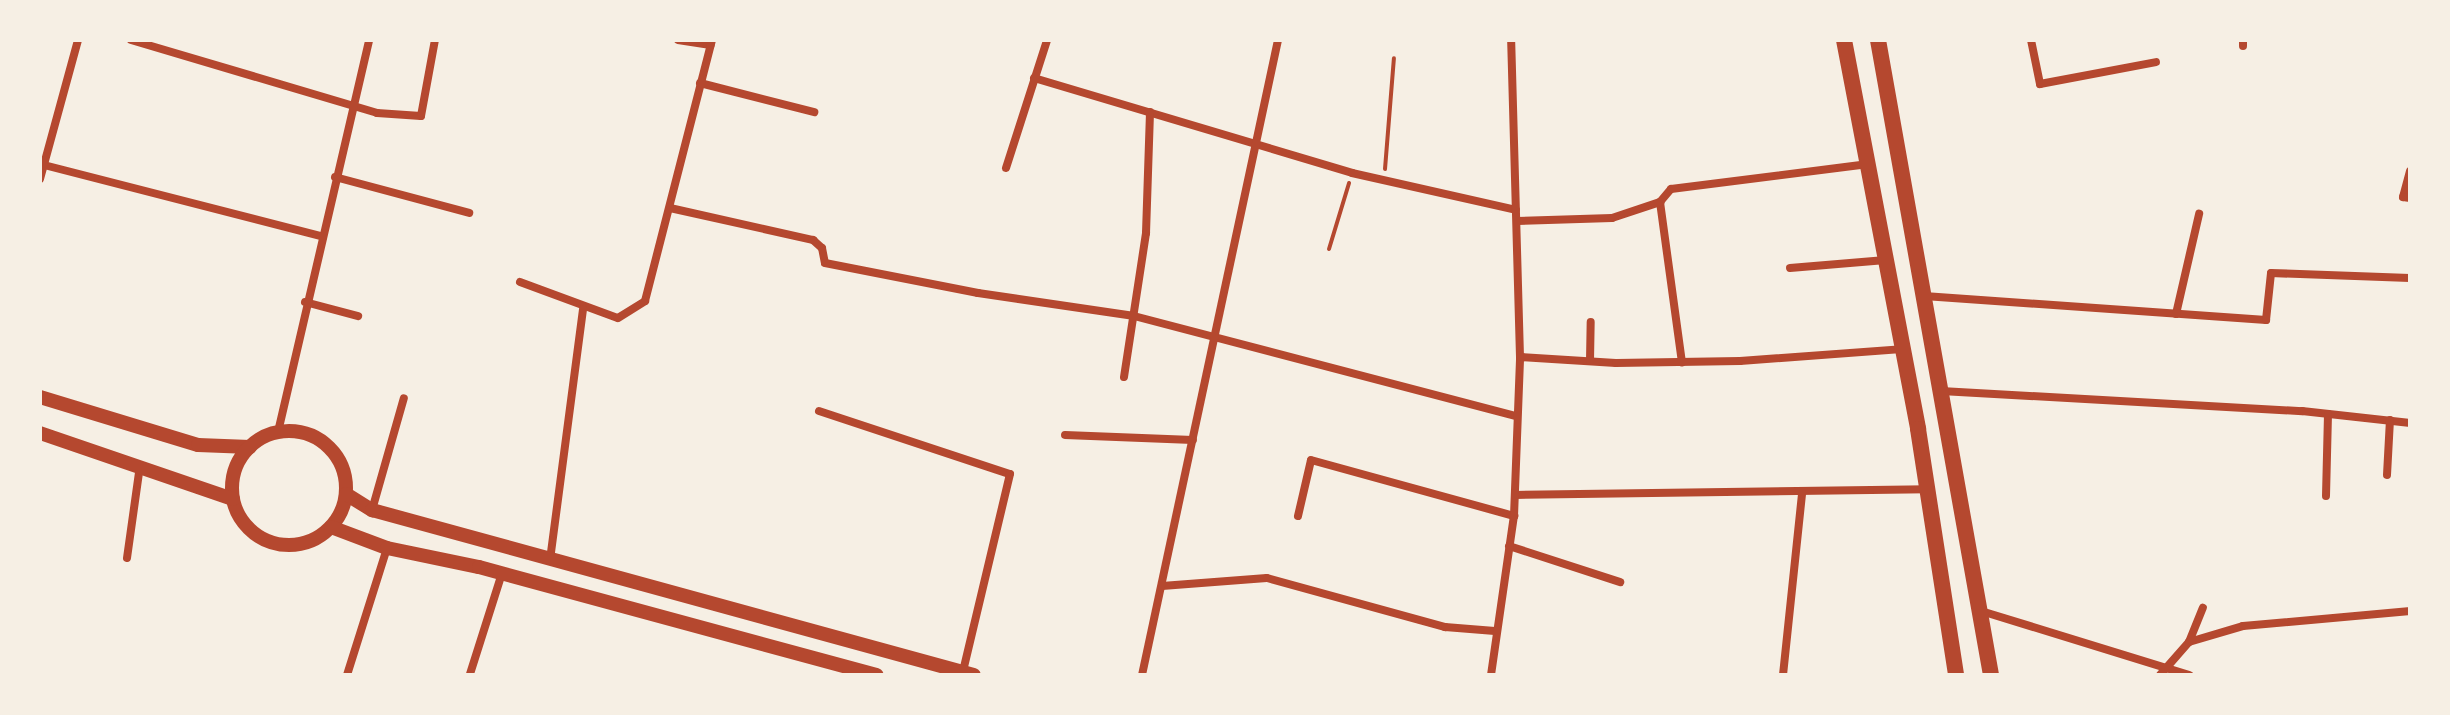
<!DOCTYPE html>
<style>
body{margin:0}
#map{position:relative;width:2450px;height:715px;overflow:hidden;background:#f6efe4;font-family:"Crimson Pro",serif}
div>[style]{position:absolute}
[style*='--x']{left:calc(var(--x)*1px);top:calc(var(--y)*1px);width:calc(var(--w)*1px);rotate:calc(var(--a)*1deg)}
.path>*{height:4px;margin:-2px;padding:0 2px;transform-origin:2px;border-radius:2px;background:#b5482f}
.minor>*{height:8px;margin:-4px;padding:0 4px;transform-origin:4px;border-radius:4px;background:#b5482f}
.secondary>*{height:14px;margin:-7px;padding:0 7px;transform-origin:7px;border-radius:7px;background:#b5482f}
.secondary>.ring{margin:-7px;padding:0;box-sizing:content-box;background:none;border:14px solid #b5482f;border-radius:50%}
.primary>*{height:16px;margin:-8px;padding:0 8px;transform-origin:8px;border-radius:8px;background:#b5482f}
span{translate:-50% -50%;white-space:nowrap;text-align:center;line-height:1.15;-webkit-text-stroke:8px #f6efe4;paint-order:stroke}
.frame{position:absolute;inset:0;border:42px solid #f6efe4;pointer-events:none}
</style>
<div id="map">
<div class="path">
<i style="--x:1385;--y:169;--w:111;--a:-85.4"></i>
<i style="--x:1329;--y:249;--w:69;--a:-73.1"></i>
</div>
<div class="minor">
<i style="--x:131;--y:40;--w:257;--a:16.5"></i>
<i style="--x:377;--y:113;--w:44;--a:3.9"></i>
<i style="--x:421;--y:116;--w:77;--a:-79.6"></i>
<i style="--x:678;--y:40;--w:33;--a:9"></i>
<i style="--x:2031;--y:40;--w:45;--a:78.4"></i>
<i style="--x:2040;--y:84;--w:118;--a:-10.7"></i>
<i style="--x:2243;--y:46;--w:6;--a:-90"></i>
<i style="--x:1034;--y:78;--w:332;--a:16.6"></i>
<i style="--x:1352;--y:173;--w:168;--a:12.7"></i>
<i style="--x:700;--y:83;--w:118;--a:14.3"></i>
<i style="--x:44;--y:165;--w:286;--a:14.4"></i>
<i style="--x:1006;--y:168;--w:134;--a:-72.2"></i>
<i style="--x:2410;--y:171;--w:27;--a:105"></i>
<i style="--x:2403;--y:197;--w:7;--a:8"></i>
<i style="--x:335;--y:177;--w:139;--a:15"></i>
<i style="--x:40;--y:179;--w:144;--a:-74.7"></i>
<i style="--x:1660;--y:202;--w:162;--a:82.2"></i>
<i style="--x:670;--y:208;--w:147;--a:12.6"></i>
<i style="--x:813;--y:240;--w:12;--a:42"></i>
<i style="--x:822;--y:248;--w:15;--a:79"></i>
<i style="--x:825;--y:263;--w:156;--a:11.1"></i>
<i style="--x:978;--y:293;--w:158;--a:8.4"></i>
<i style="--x:1134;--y:316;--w:395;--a:14.7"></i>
<i style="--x:1517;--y:221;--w:95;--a:-1.8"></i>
<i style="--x:1612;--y:218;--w:51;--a:-18.4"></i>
<i style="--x:1660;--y:202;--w:17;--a:-50"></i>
<i style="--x:1671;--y:189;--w:199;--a:-7.2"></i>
<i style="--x:1790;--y:268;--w:96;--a:-4.8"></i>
<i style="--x:520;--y:282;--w:104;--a:20.2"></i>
<i style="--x:618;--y:318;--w:32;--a:-32"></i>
<i style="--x:645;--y:301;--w:269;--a:-75.6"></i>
<i style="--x:1924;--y:296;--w:343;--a:4"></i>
<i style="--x:2266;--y:320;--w:47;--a:-83.9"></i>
<i style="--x:2271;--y:273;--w:139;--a:2.1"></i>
<i style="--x:305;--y:302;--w:55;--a:14.8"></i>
<i style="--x:2176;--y:314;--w:103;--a:-77"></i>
<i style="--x:1520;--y:357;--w:96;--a:3.6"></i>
<i style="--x:1616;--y:363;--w:124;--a:-0.9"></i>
<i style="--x:1740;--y:361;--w:162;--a:-4.2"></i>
<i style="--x:1590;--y:361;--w:39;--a:-89"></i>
<i style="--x:1124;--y:377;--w:146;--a:-81.3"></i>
<i style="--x:1146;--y:233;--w:121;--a:-88.1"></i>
<i style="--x:1941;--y:391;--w:362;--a:3.2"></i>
<i style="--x:2302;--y:411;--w:109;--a:6.3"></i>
<i style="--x:819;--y:411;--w:201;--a:18.3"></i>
<i style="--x:1010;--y:474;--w:204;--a:103.4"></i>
<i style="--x:278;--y:432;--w:401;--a:-76.9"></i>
<i style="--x:1065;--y:435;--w:128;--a:2.2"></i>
<i style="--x:2387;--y:475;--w:55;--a:-86.9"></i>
<i style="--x:1515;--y:495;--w:412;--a:-0.8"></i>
<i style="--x:2326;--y:496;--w:82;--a:-88.6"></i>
<i style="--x:372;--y:510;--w:116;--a:-74.1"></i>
<i style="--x:1298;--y:516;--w:57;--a:-76.9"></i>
<i style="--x:1311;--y:460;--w:211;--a:15.4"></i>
<i style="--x:1509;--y:546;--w:117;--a:18"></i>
<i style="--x:127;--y:558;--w:94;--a:-82"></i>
<i style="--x:550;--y:560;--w:253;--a:-82.5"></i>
<i style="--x:1162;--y:586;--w:105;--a:-4.4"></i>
<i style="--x:1267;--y:578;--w:185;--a:15.4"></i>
<i style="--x:1445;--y:627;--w:50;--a:4.6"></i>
<i style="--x:1981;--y:611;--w:218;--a:17.1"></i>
<i style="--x:2189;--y:642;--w:37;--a:-68"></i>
<i style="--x:470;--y:674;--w:106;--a:-72.4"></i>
<i style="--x:347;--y:675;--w:133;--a:-72.5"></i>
<i style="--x:1142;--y:675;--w:649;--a:-77.91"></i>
<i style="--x:1491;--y:675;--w:161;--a:-81.8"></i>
<i style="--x:1514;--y:516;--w:159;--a:-87.8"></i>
<i style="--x:1520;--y:357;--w:317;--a:-91.6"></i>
<i style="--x:1783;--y:675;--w:183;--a:-84"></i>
<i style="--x:2160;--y:675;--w:44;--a:-48.7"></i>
<i style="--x:2189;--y:642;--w:56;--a:-16.5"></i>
<i style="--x:2243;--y:626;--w:168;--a:-5.1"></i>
</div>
<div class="secondary">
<i style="--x:40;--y:397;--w:165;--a:16.9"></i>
<i style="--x:198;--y:445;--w:52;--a:2.2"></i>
<i class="ring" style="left:232px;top:431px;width:100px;height:100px"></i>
<i style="--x:40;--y:433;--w:204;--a:18.9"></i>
<i style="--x:346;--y:494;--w:31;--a:32"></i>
<i style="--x:372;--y:510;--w:624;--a:15.33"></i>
<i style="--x:331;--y:527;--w:60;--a:20.6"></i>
<i style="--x:387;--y:548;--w:94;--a:11.7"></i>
<i style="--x:479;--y:567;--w:412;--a:15.2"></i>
</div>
<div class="primary">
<i style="--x:1844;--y:40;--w:396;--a:79.2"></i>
<i style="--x:1918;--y:429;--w:249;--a:81.2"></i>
<i style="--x:1878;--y:40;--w:645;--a:79.91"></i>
</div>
<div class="frame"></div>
</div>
